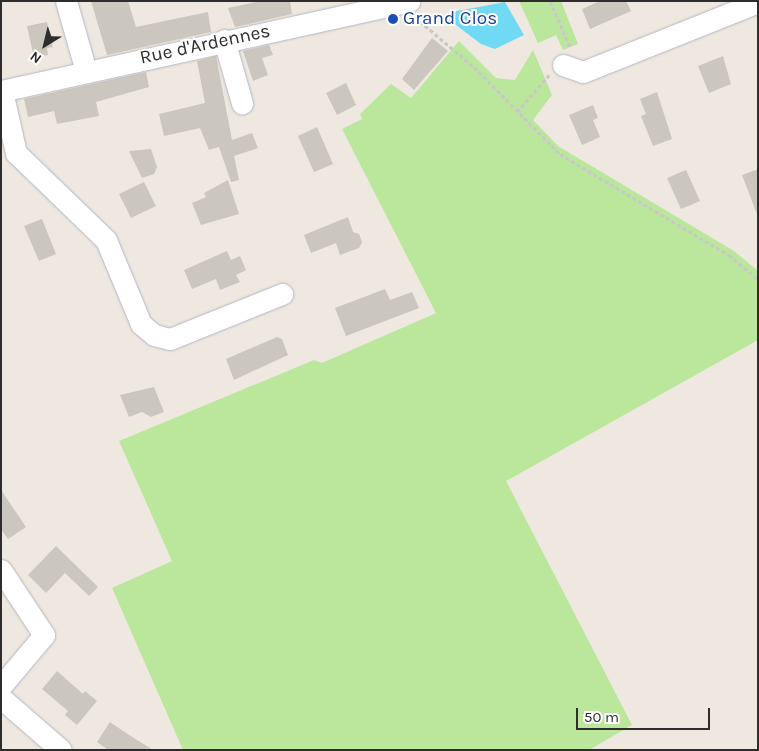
<!DOCTYPE html>
<style>
body{margin:0}
#map{position:relative;width:759px;height:751px;overflow:hidden;background:#efe8e0;font-family:Karla,sans-serif}
div>[style]{position:absolute}
[style*='--x']{left:calc(var(--x)*1px);top:calc(var(--y)*1px);width:calc(var(--w)*1px);rotate:calc(var(--a)*1deg)}
.green>*{inset:0;background:#bae79b}
.water>*{inset:0;background:#70d9f4}
.building>*{inset:0;background:#cbc6be}
.path>*{height:3px;margin-top:-1.5px;transform-origin:0;background:repeating-linear-gradient(90deg,#c8c8c8 0 4px,transparent 0 6.5px)}
.roads{filter:drop-shadow(0 0 1px #b3b7c1) drop-shadow(0 0 1px #b3b7c1)}
.minor>*{height:21px;margin:-10.5px;padding:0 10.5px;transform-origin:10.5px;border-radius:10.5px;background:#fff}
.dots>*{width:14px;height:14px;translate:-50% -50%;box-sizing:border-box;border:2px solid #fff;border-radius:50%}
span{translate:-50% -50%;white-space:nowrap;text-align:center;line-height:1.15;-webkit-text-stroke:4px #fff;paint-order:stroke}
.transit-label{font-size:19px;color:#164399}
.left{translate:0 -50%;text-align:left}
.street-label{font-size:19px;color:#2d2d2d}
.frame{position:absolute;inset:0;border:2px solid #2d2d2d;pointer-events:none}
.north{position:absolute;left:20px;top:20px;width:50px;height:50px;-webkit-text-stroke:4px #fff;paint-order:stroke;rotate:216deg;font-size:14px;font-weight:700;line-height:20px;text-align:center;color:#2d2d2d}
.north::after{content:'';display:block;margin:auto;width:18px;height:22px;background:#2d2d2d;clip-path:polygon(50% 0,100% 100%,50% 72%,0 100%)}
.scale{position:absolute;left:576px;top:708px;width:134px;height:22px;box-sizing:border-box;border:2px solid #2d2d2d;border-top:0;padding-left:6px;font-size:15px;line-height:18px;white-space:nowrap;color:#2d2d2d;-webkit-text-stroke:4px #fff;paint-order:stroke}
</style>
<div id="map">
<div class="green">
<i style="clip-path:polygon(519px 1px,561px 1px,578px 44px,563px 50px,556px 35px,538px 43px)"></i>
<i style="clip-path:polygon(459px 41px,496px 78px,515px 80px,533px 50px,552px 95px,533px 120px,558px 146px,734px 251px,758px 271px,758px 340px,506px 481px,632px 725px,589px 750px,183px 750px,112px 588px,172px 561px,119px 441px,314px 360px,322px 363px,436px 313px,342px 129px,362px 119px,360px 114px,391px 84px,411px 98px)"></i>
</div>
<div class="water">
<i style="clip-path:polygon(505px 2px,524px 35px,495px 49px,481px 44px,452px 22px,452px 14px,457px 11px)"></i>
</div>
<div class="building">
<i style="clip-path:polygon(91px 1px,128px 1px,136px 27px,208px 12px,211px 32px,107px 55px)"></i>
<i style="clip-path:polygon(261px 1px,290px 1px,292px 14px,235px 27px,228px 8px)"></i>
<i style="clip-path:polygon(600px 1px,626px 1px,631px 11px,590px 29px,582px 9px)"></i>
<i style="clip-path:polygon(47px 22px,53px 47px,47px 48px,48px 55px,34px 58px,27px 26px)"></i>
<i style="clip-path:polygon(432px 38px,448px 51px,414px 90px,402px 79px)"></i>
<i style="clip-path:polygon(269px 45px,273px 55px,262px 58px,268px 75px,253px 81px,243px 51px)"></i>
<i style="clip-path:polygon(216px 56px,232px 140px,252px 133px,258px 148px,234px 156px,239px 180px,231px 182px,219px 147px,209px 150px,200px 128px,164px 136px,159px 114px,205px 103px,197px 61px)"></i>
<i style="clip-path:polygon(723px 56px,731px 84px,709px 93px,698px 66px)"></i>
<i style="clip-path:polygon(146px 72px,149px 87px,96px 102px,99px 116px,57px 124px,54px 111px,28px 117px,24px 99px)"></i>
<i style="clip-path:polygon(346px 83px,356px 105px,337px 115px,326px 93px)"></i>
<i style="clip-path:polygon(657px 92px,672px 139px,653px 146px,641px 116px,646px 114px,640px 99px)"></i>
<i style="clip-path:polygon(593px 105px,598px 118px,593px 120px,600px 137px,582px 145px,569px 115px)"></i>
<i style="clip-path:polygon(317px 127px,333px 164px,314px 172px,298px 136px)"></i>
<i style="clip-path:polygon(151px 149px,157px 167px,154px 174px,142px 178px,129px 151px)"></i>
<i style="clip-path:polygon(758px 169px,758px 214px,757px 214px,742px 175px)"></i>
<i style="clip-path:polygon(686px 170px,700px 201px,681px 209px,667px 178px)"></i>
<i style="clip-path:polygon(228px 180px,239px 214px,201px 225px,192px 203px,206px 197px,204px 193px)"></i>
<i style="clip-path:polygon(144px 182px,156px 206px,131px 218px,119px 194px)"></i>
<i style="clip-path:polygon(348px 217px,353px 232px,359px 234px,362px 242px,359px 248px,340px 255px,336px 243px,311px 253px,304px 235px)"></i>
<i style="clip-path:polygon(42px 219px,56px 254px,39px 261px,24px 226px)"></i>
<i style="clip-path:polygon(227px 251px,231px 260px,240px 256px,246px 270px,236px 275px,240px 282px,220px 290px,216px 279px,192px 289px,184px 270px)"></i>
<i style="clip-path:polygon(385px 289px,390px 300px,412px 292px,419px 308px,346px 336px,335px 308px)"></i>
<i style="clip-path:polygon(277px 337px,282px 339px,288px 355px,234px 380px,226px 359px)"></i>
<i style="clip-path:polygon(154px 387px,164px 412px,151px 417px,142px 412px,129px 417px,120px 395px)"></i>
<i style="clip-path:polygon(1px 490px,26px 527px,8px 539px,1px 529px)"></i>
<i style="clip-path:polygon(56px 546px,98px 587px,89px 596px,65px 573px,46px 593px,28px 575px)"></i>
<i style="clip-path:polygon(57px 671px,83px 694px,85px 691px,97px 701px,77px 725px,65px 715px,68px 711px,42px 689px)"></i>
<i style="clip-path:polygon(110px 722px,126px 733px,153px 750px,108px 750px,97px 742px)"></i>
</div>
<div class="path">
<i style="--x:550;--y:1;--w:50;--a:66.5"></i>
<i style="--x:415;--y:17;--w:77;--a:40.3"></i>
<i style="--x:474;--y:67;--w:122;--a:45.3"></i>
<i style="--x:560;--y:154;--w:197;--a:30.9"></i>
<i style="--x:729;--y:255;--w:38;--a:40"></i>
<i style="--x:517;--y:112;--w:49;--a:-49.1"></i>
</div>
<div class="roads">
<div class="minor">
<i style="--x:66;--y:1;--w:73;--a:74.1"></i>
<i style="--x:224;--y:40;--w:66;--a:74.1"></i>
<i style="--x:563;--y:65;--w:21;--a:19"></i>
<i style="--x:583;--y:72;--w:188;--a:-21.8"></i>
<i style="--x:1;--y:91;--w:418;--a:-12.4"></i>
<i style="--x:2;--y:91;--w:64;--a:77.3"></i>
<i style="--x:16;--y:153;--w:125;--a:44"></i>
<i style="--x:106;--y:240;--w:91;--a:67.4"></i>
<i style="--x:141;--y:324;--w:17;--a:40"></i>
<i style="--x:154;--y:335;--w:16;--a:14"></i>
<i style="--x:170;--y:339;--w:121;--a:-21.9"></i>
<i style="--x:1;--y:570;--w:78;--a:56.5"></i>
<i style="--x:44;--y:635;--w:67;--a:130.1"></i>
<i style="--x:1;--y:698;--w:79;--a:40.9"></i>
</div>
</div>
<div class="dots">
<i style="left:393px;top:19px;background:#1a4fb4"></i>
</div>
<div class="transit-label">
<span class="left" style="left:403px;top:19px">Grand Clos</span>
</div>
<div class="street-label">
<span style="left:205px;top:45px;rotate:-12deg">Rue d'Ardennes</span>
</div>
<div class="frame"></div>
<div class="north">N</div>
<div class="scale">50 m</div>
</div>
